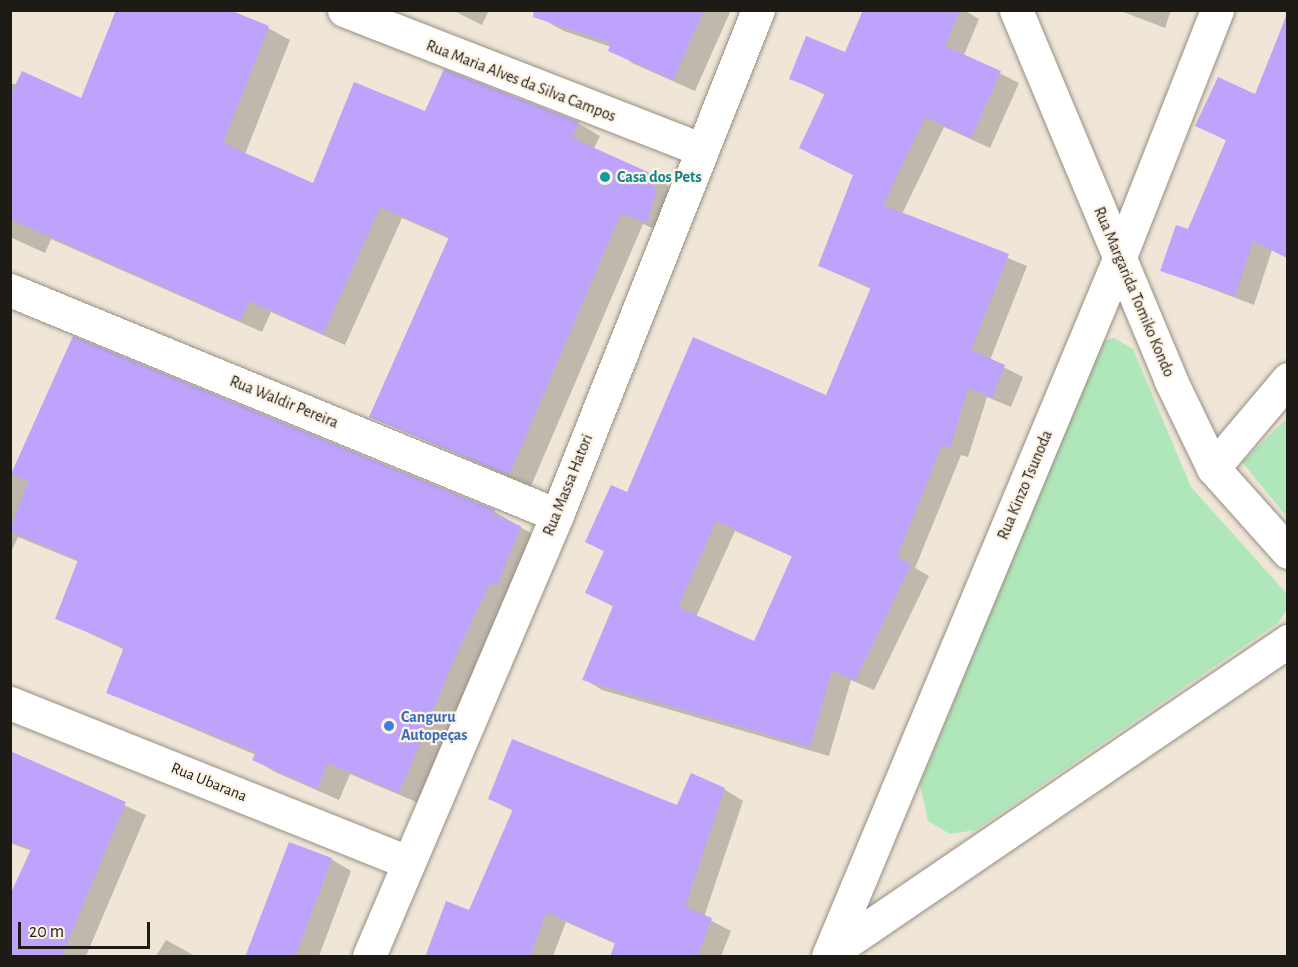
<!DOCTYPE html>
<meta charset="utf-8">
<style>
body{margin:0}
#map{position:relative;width:1298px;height:967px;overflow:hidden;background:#efe6d7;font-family:"Alegreya Sans",sans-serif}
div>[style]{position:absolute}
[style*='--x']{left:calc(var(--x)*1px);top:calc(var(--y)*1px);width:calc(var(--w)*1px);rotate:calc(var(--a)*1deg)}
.green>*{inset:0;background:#b0e7ba}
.shadow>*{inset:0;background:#0003}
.building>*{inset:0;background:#bea3fd}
.roads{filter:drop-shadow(0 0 2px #978f82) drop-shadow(0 0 2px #978f82)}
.minor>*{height:33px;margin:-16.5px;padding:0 16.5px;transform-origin:16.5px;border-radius:16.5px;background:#fff}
.dots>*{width:16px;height:16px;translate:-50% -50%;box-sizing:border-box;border:3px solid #fcf3e5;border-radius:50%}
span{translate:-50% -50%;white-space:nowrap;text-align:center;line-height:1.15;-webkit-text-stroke:4.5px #fcf3e5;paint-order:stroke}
.street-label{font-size:16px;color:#1e1b16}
.culture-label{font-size:16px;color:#0d838f;font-weight:700}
.left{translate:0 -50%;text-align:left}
.shop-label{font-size:16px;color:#366cbe;font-weight:700}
.frame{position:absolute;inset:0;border:12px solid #1e1b16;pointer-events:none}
.scale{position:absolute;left:18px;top:922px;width:132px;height:27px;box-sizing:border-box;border:3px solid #1e1b16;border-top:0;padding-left:8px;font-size:18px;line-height:21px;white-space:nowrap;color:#1e1b16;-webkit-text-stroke:4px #fcf3e5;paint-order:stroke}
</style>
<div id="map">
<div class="green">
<i style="clip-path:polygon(1114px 338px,1133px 349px,1191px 487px,1286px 593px,1287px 609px,1278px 623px,976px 830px,950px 834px,928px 821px,920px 784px,1100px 342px)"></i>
<i style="clip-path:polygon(1287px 418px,1287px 517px,1242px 462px)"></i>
</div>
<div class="shadow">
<i style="clip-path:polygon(452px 10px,489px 10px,482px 25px)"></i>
<i style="clip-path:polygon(545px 10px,731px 10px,695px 91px,632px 63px,611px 47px,564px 31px,542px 19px)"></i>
<i style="clip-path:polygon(evenodd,865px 10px,964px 10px,979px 19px,964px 55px,1019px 83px,990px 148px,944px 127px,902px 214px,1027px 266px,990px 360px,1023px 377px,1011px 407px,987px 397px,968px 457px,961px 455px,915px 568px,929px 576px,874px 690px,851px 680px,829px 756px,602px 690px,584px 679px,614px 607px,587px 592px,605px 552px,587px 542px,628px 494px,826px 397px,871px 289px,820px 266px,855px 176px,801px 148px,825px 95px,791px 78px,846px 53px,865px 10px,735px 531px,793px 557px,755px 643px,696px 617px,735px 531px)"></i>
<i style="clip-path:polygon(1118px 10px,1171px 10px,1165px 28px)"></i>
<i style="clip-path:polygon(1288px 11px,1288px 258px,1272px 250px,1254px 305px,1162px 270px,1189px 231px,1227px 141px,1197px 125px,1256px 96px)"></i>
<i style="clip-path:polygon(268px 28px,290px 40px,245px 154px,314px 185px,426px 113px,578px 123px,600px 136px,594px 148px,662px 179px,675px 196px,669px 235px,643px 224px,531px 486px,371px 417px,450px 239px,402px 218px,345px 345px,271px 312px,262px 332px,51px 239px,45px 253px,10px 237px,10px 83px,82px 100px)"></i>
<i style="clip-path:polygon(73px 338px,494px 511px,542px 540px,421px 804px,350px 774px,339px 800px,275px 772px,254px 759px,256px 755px,108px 693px,125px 650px,57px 618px,79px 562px,18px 537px,10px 554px,10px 479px)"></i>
<i style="clip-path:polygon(10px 754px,146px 815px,86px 956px,10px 956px,32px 851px,10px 843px)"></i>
<i style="clip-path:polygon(724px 789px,743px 801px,704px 917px,731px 931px,721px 956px,611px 956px,616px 944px,566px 922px,553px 956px,426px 956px,470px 912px,513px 811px,490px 799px,678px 807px)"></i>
<i style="clip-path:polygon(331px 859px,351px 871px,319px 956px,247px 956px)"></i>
<i style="clip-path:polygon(166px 940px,195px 956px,156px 956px)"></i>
</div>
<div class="building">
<i style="clip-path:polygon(116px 10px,230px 10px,269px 26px,223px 143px,313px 183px,354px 82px,425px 111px,444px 69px,579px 122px,572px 138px,648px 172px,656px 192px,647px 223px,621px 213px,509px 475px,369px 417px,449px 237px,380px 207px,323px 334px,249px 301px,240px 321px,10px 219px,10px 96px,22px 71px,81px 98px)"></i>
<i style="clip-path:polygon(534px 10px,704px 10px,673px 80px,608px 51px,611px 43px,533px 17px)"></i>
<i style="clip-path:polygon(evenodd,863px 10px,960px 10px,945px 46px,1001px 71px,971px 138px,925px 117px,883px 205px,1009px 254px,971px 350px,1005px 365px,992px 398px,968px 388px,950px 448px,942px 445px,897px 557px,911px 564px,855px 681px,832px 670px,810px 747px,582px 680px,613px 606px,585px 593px,604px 551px,585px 542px,611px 485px,627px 492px,693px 337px,826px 395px,871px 287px,818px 266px,853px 175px,799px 148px,825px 93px,789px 79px,806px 36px,845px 52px,863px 10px,716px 521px,792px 556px,754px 641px,678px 607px,716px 521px)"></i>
<i style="clip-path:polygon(1286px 17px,1287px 258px,1253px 241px,1235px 296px,1160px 271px,1176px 225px,1188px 229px,1226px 140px,1195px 126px,1218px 77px,1255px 94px)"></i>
<i style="clip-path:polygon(73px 336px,495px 510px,493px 514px,521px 526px,497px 585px,490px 583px,456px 655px,399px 793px,328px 763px,317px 789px,252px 760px,256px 752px,106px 693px,124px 647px,55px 619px,78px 560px,10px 531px,28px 481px,11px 474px)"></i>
<i style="clip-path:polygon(512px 739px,677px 805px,691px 773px,725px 788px,685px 907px,712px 918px,697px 957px,610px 957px,615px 943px,546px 912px,530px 957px,425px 957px,446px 901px,469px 910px,513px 809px,488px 799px)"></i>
<i style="clip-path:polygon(10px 751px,126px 802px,61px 957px,10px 957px,10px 895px,31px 849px,10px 841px)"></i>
<i style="clip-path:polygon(289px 842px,332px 858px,295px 957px,245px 957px)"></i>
</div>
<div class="roads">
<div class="minor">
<i style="--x:344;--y:10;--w:382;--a:21.3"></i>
<i style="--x:1016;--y:10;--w:400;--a:67.3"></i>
<i style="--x:1170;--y:379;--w:99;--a:64.2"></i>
<i style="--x:1213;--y:468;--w:113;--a:48.2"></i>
<i style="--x:10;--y:290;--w:591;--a:22.36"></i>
<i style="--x:1213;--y:468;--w:116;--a:-49.9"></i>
<i style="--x:10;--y:703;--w:428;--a:21.8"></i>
<i style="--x:829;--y:954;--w:556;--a:-34.29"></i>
<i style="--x:369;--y:956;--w:479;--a:-66.9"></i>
<i style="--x:557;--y:515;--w:544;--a:-68.3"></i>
<i style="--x:828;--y:956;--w:755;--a:-67.34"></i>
<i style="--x:1119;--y:259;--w:268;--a:-68.5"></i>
</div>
</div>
<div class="dots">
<i style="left:605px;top:177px;background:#0f9aa8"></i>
<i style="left:389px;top:726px;background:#3f7fe0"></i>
</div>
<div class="street-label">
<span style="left:521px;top:81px;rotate:21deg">Rua Maria Alves da Silva Campos</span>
<span style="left:1134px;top:292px;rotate:67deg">Rua Margarida Tomiko Kondo</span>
<span style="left:284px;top:402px;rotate:22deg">Rua Waldir Pereira</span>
<span style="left:568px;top:485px;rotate:-68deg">Rua Massa Hatori</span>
<span style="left:1025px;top:485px;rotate:-67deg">Rua Kinzo Tsunoda</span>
<span style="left:209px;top:782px;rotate:22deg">Rua Ubarana</span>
</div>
<div class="culture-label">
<span class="left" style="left:617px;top:177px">Casa dos Pets</span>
</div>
<div class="shop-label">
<span class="left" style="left:401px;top:726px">Canguru<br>Autopeças</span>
</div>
<div class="frame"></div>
<div class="scale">20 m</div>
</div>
